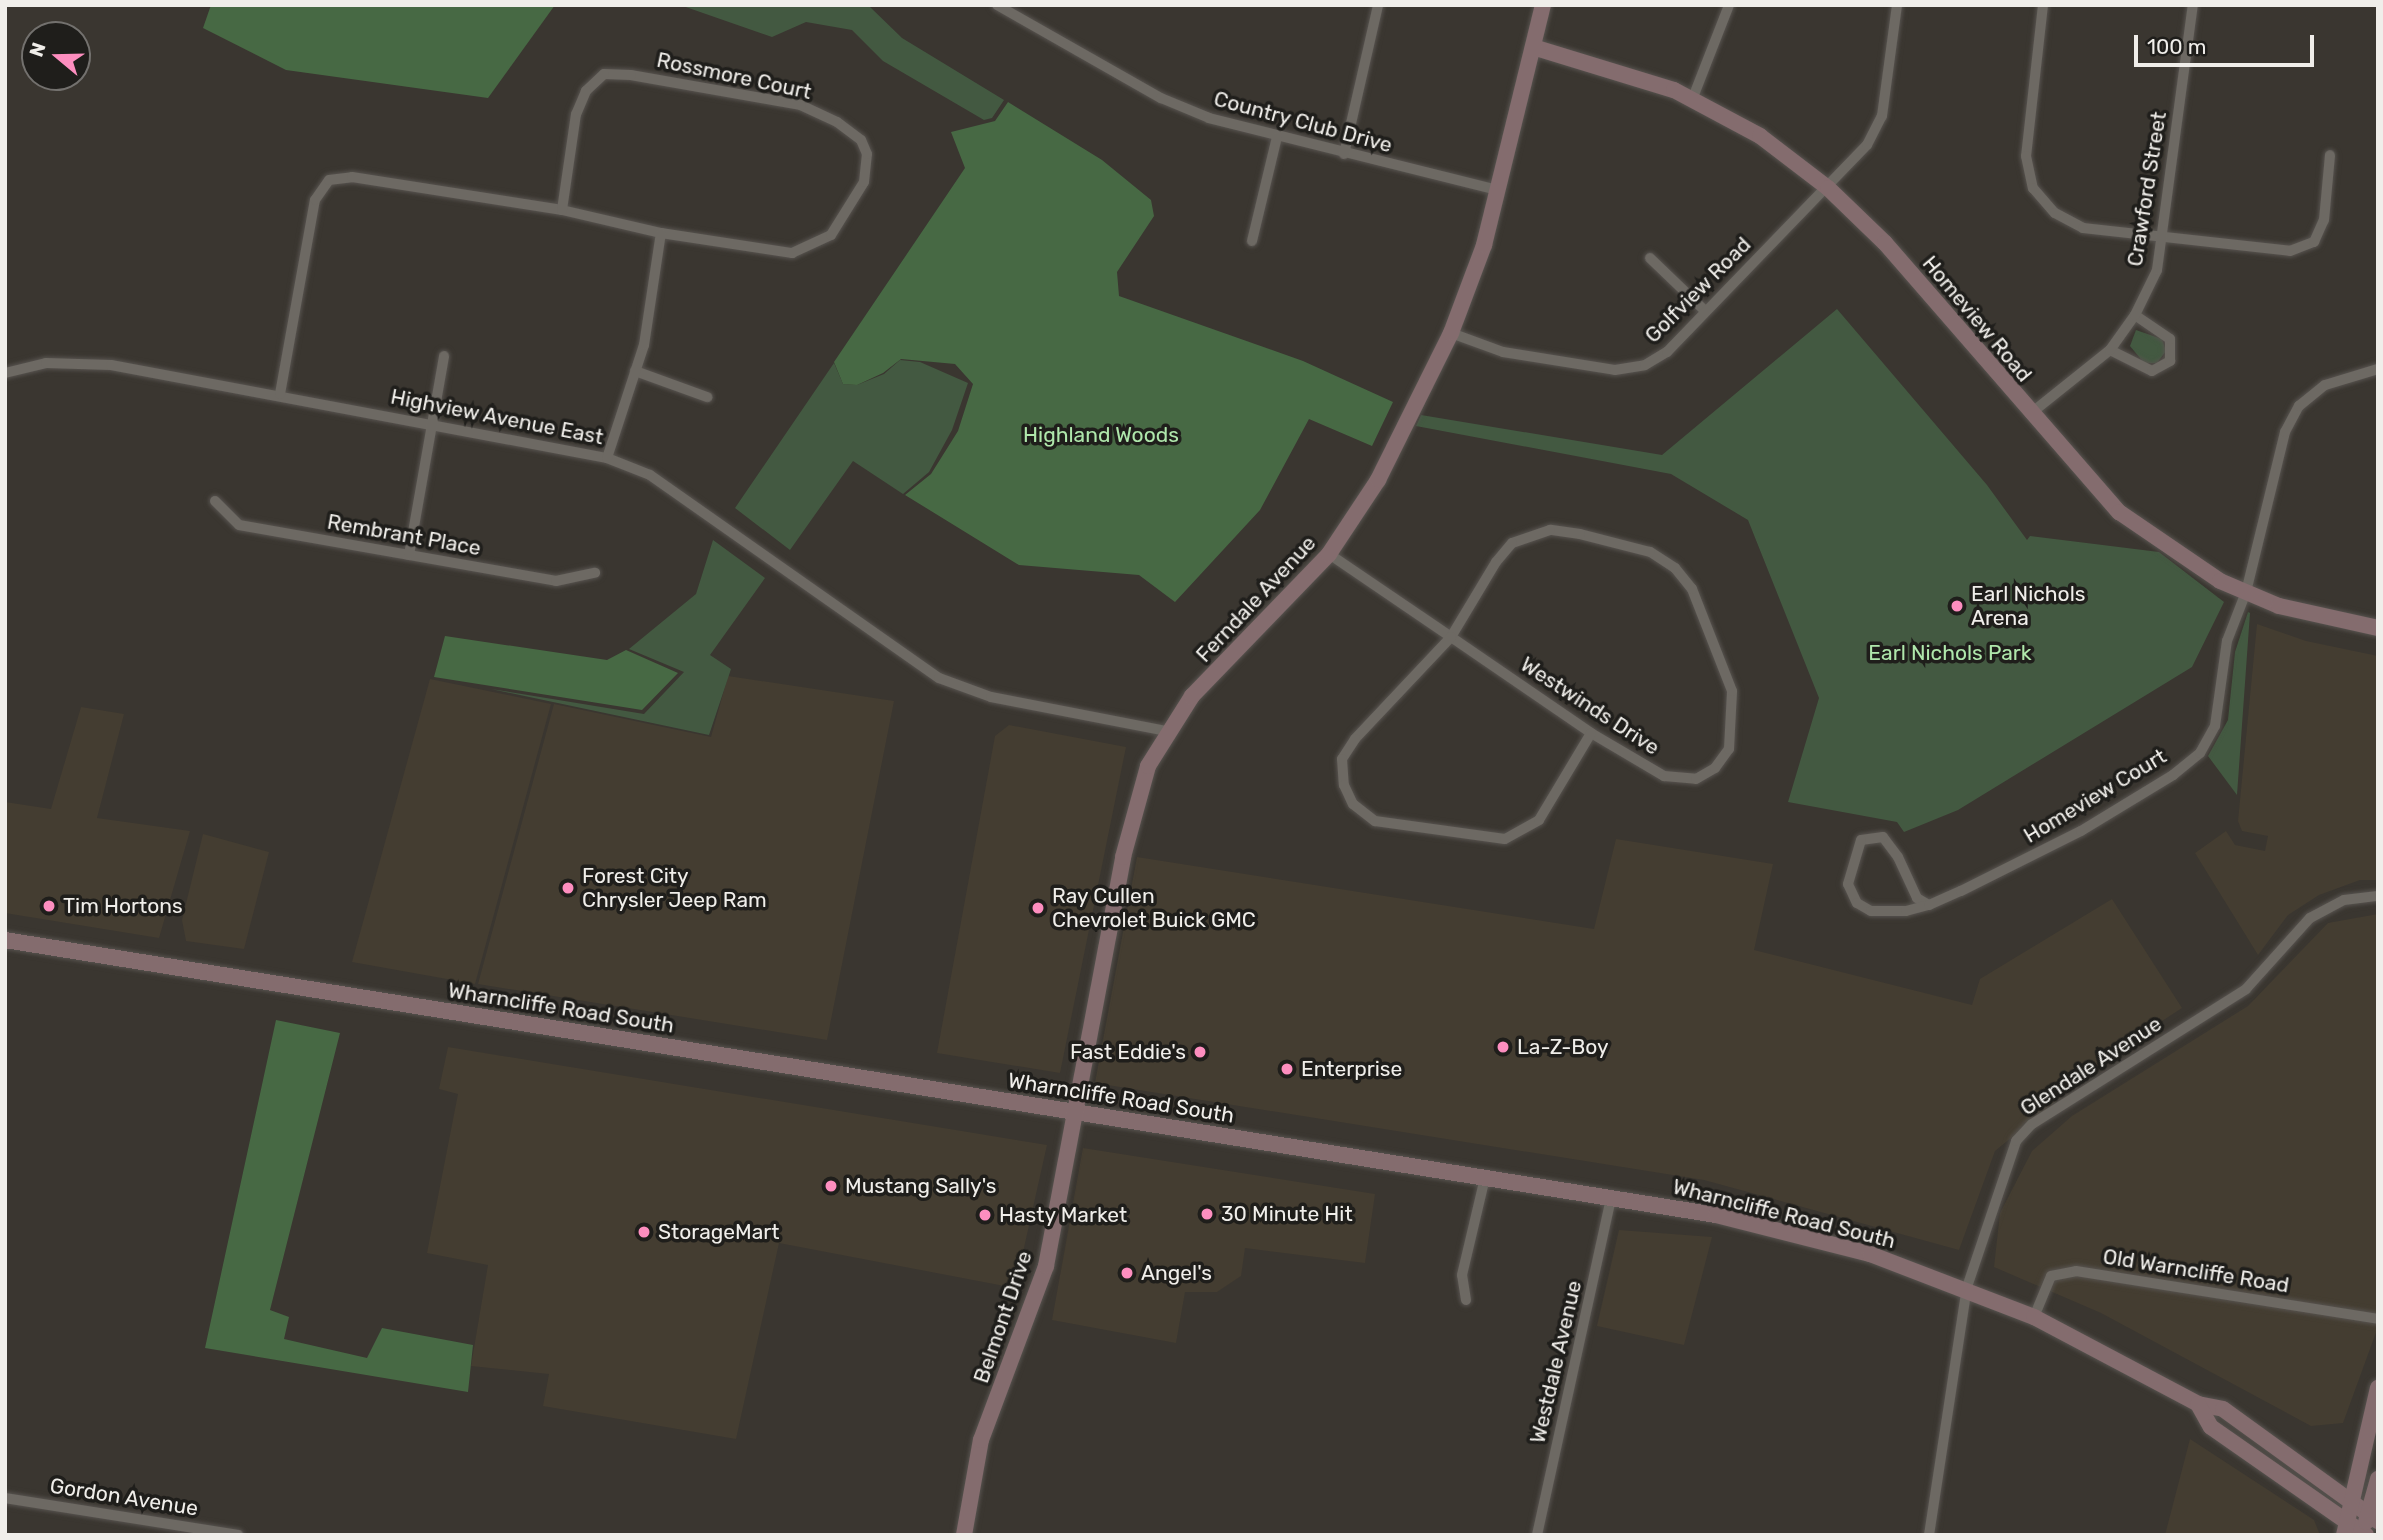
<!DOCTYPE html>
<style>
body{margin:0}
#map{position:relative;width:2383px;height:1540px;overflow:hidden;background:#3a3630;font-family:Rubik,sans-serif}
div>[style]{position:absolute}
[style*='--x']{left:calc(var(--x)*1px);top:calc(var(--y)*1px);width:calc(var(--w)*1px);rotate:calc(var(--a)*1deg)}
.built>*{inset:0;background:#443d31}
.green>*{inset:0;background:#435941}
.forest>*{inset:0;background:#476944}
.roads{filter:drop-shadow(0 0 2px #57534f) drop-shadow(0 0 2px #57534f)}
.street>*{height:10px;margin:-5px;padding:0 5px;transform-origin:5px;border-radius:5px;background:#6d6963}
.secondary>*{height:16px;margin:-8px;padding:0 8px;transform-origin:8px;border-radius:8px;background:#846c6e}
.dots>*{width:19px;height:19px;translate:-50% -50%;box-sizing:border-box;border:4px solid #1f1e1b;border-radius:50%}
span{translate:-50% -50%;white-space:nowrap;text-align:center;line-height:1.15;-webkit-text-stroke:7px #1f1e1b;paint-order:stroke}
.street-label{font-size:21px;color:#f0eeea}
.park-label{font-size:21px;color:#afe7ab}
.poi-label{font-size:21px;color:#f0eeea}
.left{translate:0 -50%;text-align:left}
.right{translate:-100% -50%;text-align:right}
.frame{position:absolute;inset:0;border:7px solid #f0eeea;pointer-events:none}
.north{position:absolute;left:21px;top:21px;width:70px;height:70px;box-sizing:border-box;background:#1f1e1b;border:2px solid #73716e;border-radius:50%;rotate:289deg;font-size:19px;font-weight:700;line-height:28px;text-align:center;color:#f0eeea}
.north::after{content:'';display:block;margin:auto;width:24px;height:32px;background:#fd8ebf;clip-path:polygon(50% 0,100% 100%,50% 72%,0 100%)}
.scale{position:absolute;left:2134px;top:35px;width:180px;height:32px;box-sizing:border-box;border:4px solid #f0eeea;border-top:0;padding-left:9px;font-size:21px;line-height:24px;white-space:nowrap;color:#f0eeea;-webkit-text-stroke:5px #1f1e1b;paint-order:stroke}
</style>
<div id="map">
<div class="built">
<i style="clip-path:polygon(2257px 624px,2306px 641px,2378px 656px,2376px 880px,2360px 880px,2319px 895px,2288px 915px,2258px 955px,2195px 853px,2226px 831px,2235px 845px,2265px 851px,2268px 836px,2242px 831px,2238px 821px)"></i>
<i style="clip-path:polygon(728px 676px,894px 701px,827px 1040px,478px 984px,554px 704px,711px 737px)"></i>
<i style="clip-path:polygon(430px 679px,551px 704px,475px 984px,352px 962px)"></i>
<i style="clip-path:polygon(81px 707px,124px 714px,97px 818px,190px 831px,159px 938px,5px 913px,5px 802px,51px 809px)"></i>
<i style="clip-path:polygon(1009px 725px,1126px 747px,1060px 1073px,937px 1053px,995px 736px)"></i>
<i style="clip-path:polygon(203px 834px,269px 852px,244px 949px,186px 941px,182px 920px)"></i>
<i style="clip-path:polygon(1616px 839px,1773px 864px,1754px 950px,1972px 1005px,1980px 979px,2112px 899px,2182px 1008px,2128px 1043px,1995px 1151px,1959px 1250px,1704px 1180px,1095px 1083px,1137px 857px,1594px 929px)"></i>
<i style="clip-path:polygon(2378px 914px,2378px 1327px,2343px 1423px,2311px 1426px,2101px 1313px,1994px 1267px,2000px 1213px,2032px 1151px,2072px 1116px,2248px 1006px,2328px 923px)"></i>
<i style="clip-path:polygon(448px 1047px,1047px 1145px,1015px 1288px,779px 1243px,736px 1439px,543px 1406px,549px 1374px,471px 1366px,488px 1265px,427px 1253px,458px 1094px,439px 1089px)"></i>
<i style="clip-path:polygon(1083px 1148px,1375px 1194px,1365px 1263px,1245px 1248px,1241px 1276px,1217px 1292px,1185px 1292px,1176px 1343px,1052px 1320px)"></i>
<i style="clip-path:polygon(1619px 1230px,1712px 1237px,1684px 1345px,1597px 1326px)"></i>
<i style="clip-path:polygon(2190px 1439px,2314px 1520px,2320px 1535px,2165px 1535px)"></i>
</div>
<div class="green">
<i style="clip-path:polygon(680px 5px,868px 5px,902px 38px,1004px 100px,992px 118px,984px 120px,883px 61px,852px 30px,806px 22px,772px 37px)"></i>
<i style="clip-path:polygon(1837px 309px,1987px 485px,2027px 540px,2030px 536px,2159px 552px,2224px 602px,2192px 667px,1958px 810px,1904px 832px,1897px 822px,1788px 802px,1819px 698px,1748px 520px,1671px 474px,1416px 426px,1421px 415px,1662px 455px)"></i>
<i style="clip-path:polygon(2136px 330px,2162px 339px,2166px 351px,2157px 363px,2144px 363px,2130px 346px)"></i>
<i style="clip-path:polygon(900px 360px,920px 362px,968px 383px,952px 430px,929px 472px,903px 494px,853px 461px,790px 550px,735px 508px,834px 363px,843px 384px,857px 385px,884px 374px)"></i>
<i style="clip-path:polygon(713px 540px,765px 578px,710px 655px,731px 669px,709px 735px,491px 689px,644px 714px,684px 672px,629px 649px,696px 594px)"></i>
<i style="clip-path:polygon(2248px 612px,2250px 613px,2237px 795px,2208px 756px,2228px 720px,2235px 652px)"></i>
</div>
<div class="forest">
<i style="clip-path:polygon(211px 5px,555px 5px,488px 98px,286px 70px,203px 28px)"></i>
<i style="clip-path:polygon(1008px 102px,1102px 160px,1151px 200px,1154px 216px,1117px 272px,1119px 296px,1303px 361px,1393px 402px,1372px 446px,1309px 419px,1260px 510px,1175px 602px,1139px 575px,1019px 565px,905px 495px,931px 474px,958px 431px,973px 384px,955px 364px,901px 359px,883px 373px,857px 385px,843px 384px,834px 362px,965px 168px,951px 132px,995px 121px)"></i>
<i style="clip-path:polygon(445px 636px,607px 660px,626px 650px,678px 673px,642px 710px,434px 677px)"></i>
<i style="clip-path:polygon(276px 1020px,340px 1033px,270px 1310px,289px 1317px,284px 1339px,367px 1358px,382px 1328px,473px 1345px,468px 1392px,205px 1348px)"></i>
</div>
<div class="roads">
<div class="street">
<i style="--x:997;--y:5;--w:189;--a:29.6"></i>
<i style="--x:1161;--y:98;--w:52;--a:22.6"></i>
<i style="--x:1209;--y:118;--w:298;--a:14"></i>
<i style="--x:2043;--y:5;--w:152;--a:96.4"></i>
<i style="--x:2026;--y:156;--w:33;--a:78"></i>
<i style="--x:2033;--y:188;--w:33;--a:49"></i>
<i style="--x:2055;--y:213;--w:32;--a:28"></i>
<i style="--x:2083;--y:228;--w:208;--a:6.3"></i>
<i style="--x:2290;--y:251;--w:26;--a:-21"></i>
<i style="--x:2314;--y:242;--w:24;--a:-66"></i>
<i style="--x:2324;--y:220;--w:65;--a:-84.7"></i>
<i style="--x:1692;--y:100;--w:102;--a:-68.7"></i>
<i style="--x:1344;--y:154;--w:153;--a:-77.1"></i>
<i style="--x:1252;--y:241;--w:107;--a:-76.5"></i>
<i style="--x:1650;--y:258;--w:75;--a:43.9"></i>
<i style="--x:1451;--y:333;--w:55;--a:20.1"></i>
<i style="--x:1503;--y:352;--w:113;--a:9.1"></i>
<i style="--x:1615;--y:370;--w:30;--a:-9"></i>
<i style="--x:1645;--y:365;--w:26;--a:-31"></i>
<i style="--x:1667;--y:352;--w:288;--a:-46"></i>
<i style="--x:1867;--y:145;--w:33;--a:-63"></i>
<i style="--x:1882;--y:116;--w:112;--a:-82.3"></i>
<i style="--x:2110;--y:350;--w:47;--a:26.6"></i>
<i style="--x:2152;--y:371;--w:21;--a:-29"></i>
<i style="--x:2170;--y:361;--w:22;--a:-90"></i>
<i style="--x:2170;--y:339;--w:42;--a:-145.6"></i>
<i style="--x:635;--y:371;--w:77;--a:19.9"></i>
<i style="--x:5;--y:373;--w:42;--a:-13.7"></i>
<i style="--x:46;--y:363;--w:65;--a:1.8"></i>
<i style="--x:111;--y:365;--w:505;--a:10.62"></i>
<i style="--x:607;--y:458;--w:46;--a:21.6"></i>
<i style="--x:650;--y:475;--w:353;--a:35.1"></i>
<i style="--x:939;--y:678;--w:55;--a:20.1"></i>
<i style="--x:991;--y:697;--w:178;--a:11"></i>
<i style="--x:280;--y:394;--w:197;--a:-79.8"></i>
<i style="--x:315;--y:200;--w:24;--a:-55"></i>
<i style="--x:329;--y:180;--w:23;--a:-7"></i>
<i style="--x:352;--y:177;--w:213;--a:8.9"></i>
<i style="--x:562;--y:210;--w:102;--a:13.1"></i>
<i style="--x:661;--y:233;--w:133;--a:8.7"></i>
<i style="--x:792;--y:253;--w:43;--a:-24.8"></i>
<i style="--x:831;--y:235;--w:62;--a:-58.1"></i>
<i style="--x:864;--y:182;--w:28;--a:-84"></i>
<i style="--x:867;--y:154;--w:15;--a:-113"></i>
<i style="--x:861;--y:140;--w:30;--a:-143"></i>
<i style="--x:837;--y:122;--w:40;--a:-155"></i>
<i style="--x:801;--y:105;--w:173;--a:-170"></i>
<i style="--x:631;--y:75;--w:27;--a:-178"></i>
<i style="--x:604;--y:74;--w:25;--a:137"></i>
<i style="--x:586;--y:91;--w:25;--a:113"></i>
<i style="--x:576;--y:114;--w:97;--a:98.3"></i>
<i style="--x:2030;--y:414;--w:102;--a:-38.7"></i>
<i style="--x:2110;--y:350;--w:43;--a:-54.5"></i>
<i style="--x:2135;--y:315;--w:50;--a:-63.9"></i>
<i style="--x:2157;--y:270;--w:267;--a:-82.3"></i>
<i style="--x:607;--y:458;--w:119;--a:-71.9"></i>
<i style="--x:644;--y:345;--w:113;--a:-81.4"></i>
<i style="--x:215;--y:501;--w:34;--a:45"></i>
<i style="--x:239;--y:525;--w:322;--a:10"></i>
<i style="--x:556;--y:581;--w:40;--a:-12"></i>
<i style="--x:1329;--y:554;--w:148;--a:34.2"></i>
<i style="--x:1451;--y:637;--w:170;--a:34.4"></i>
<i style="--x:1591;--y:733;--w:85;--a:30.5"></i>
<i style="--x:1664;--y:776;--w:32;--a:5"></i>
<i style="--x:1696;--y:779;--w:22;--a:-30"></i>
<i style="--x:1715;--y:768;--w:24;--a:-54"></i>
<i style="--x:1729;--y:749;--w:58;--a:-87"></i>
<i style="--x:1732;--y:691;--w:110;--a:-111.4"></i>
<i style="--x:1692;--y:589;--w:27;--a:-129"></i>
<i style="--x:1675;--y:568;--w:30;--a:-147"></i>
<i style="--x:1650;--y:552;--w:72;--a:-165.6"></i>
<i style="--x:1580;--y:534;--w:30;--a:-172"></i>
<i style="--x:1550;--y:530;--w:40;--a:161.1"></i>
<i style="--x:1512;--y:543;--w:25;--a:130"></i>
<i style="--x:1496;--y:562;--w:87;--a:121"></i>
<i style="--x:1451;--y:637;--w:140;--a:133.3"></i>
<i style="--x:1355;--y:739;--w:24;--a:123"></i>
<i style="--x:1342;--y:759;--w:26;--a:86"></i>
<i style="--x:1344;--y:785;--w:21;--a:65"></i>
<i style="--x:1353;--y:804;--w:28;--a:38"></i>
<i style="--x:1375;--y:821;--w:131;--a:7.9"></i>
<i style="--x:1505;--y:839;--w:39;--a:-29"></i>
<i style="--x:1539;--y:820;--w:101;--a:-59.1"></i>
<i style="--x:409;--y:555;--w:202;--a:-80"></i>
<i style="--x:1929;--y:905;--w:14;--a:-150"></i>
<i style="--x:1917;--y:898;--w:45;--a:-114.9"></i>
<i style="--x:1898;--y:857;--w:25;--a:-127"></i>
<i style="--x:1883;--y:837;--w:22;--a:172"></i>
<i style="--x:1861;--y:840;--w:46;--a:106.5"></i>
<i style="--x:1848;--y:884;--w:21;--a:65"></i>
<i style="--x:1857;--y:903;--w:16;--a:30"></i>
<i style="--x:1871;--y:911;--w:35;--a:0"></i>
<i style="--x:1906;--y:911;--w:24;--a:-15"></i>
<i style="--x:1929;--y:905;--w:35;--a:-24"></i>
<i style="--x:1961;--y:891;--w:134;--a:-26.6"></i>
<i style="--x:2081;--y:831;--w:108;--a:-31.3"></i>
<i style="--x:2173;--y:775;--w:35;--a:-39"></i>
<i style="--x:2200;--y:753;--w:31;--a:-61"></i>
<i style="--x:2215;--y:726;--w:86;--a:-82"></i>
<i style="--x:2227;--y:641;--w:53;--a:-68.8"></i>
<i style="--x:2246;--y:592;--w:165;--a:-76.3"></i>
<i style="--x:2285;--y:432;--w:30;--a:-62"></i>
<i style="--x:2299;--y:406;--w:33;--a:-39"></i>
<i style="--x:2325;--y:385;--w:55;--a:-16.8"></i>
<i style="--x:1466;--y:1300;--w:25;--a:-99"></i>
<i style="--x:1462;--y:1275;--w:100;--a:-76.7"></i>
<i style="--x:2034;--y:1317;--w:44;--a:-67.5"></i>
<i style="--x:2051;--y:1276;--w:25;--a:-11"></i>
<i style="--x:2076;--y:1271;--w:306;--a:9"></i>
<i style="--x:5;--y:1498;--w:236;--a:9"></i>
<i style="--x:1537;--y:1535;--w:345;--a:-77.6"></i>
<i style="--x:1929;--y:1535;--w:251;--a:-81.3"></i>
<i style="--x:1967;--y:1287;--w:154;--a:-71.4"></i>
<i style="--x:2016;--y:1141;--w:23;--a:-47"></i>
<i style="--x:2032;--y:1124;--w:253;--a:-32.2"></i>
<i style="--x:2246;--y:989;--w:96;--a:-48"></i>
<i style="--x:2310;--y:918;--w:38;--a:-28"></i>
<i style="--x:2344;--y:900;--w:34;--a:-7"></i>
</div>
<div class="secondary">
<i style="--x:1533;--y:47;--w:147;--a:17"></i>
<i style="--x:1674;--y:90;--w:98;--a:28.1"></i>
<i style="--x:1760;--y:136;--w:86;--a:37.4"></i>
<i style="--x:1828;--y:188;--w:79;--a:44"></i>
<i style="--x:1885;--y:243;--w:357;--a:49"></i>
<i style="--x:2119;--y:512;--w:122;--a:34.3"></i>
<i style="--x:2220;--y:581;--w:64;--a:23"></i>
<i style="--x:2279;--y:606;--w:101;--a:12.5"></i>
<i style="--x:5;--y:940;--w:1733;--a:9.13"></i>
<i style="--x:1716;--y:1215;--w:159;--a:14.2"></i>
<i style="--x:1870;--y:1254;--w:176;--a:21"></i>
<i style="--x:2034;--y:1317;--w:186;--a:27.9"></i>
<i style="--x:2198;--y:1404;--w:25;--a:11"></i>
<i style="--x:2223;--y:1409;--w:191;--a:35.9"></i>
<i style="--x:2198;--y:1404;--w:26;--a:61"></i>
<i style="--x:2211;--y:1427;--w:189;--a:34.9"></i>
<i style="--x:2366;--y:1522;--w:45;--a:-74.4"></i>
<i style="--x:964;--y:1535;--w:97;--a:-79.9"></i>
<i style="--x:981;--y:1440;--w:186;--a:-69.5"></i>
<i style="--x:1046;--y:1266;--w:416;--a:-79.3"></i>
<i style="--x:1123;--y:857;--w:94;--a:-74.6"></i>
<i style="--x:1148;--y:766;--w:83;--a:-57.8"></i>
<i style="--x:1192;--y:696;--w:197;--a:-46"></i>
<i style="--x:1329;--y:554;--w:89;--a:-56.5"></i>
<i style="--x:1378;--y:480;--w:164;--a:-63.6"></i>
<i style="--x:1451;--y:333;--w:94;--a:-69.4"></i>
<i style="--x:1484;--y:245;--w:247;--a:-76.2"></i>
<i style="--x:2344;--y:1535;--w:151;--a:-77"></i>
</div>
</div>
<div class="dots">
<i style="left:1957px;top:606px;background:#fd8ebf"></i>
<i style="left:568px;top:888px;background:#fd8ebf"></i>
<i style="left:49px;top:906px;background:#fd8ebf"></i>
<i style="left:1038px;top:908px;background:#fd8ebf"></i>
<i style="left:1503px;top:1047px;background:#fd8ebf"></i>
<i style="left:1200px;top:1052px;background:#fd8ebf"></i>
<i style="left:1287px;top:1069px;background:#fd8ebf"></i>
<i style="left:831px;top:1186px;background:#fd8ebf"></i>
<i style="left:1207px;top:1214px;background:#fd8ebf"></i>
<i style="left:985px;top:1215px;background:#fd8ebf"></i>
<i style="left:644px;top:1232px;background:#fd8ebf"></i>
<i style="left:1127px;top:1273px;background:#fd8ebf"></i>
</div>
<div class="street-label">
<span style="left:734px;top:76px;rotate:12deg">Rossmore Court</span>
<span style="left:1303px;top:122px;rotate:15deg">Country Club Drive</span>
<span style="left:2147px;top:189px;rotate:-81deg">Crawford Street</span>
<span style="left:1698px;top:290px;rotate:-45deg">Golfview Road</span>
<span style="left:1977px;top:319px;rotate:50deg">Homeview Road</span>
<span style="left:497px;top:417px;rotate:11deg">Highview Avenue East</span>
<span style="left:404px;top:535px;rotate:10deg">Rembrant Place</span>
<span style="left:1256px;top:599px;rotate:-47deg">Ferndale Avenue</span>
<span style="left:1590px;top:706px;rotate:33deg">Westwinds Drive</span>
<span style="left:2095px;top:796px;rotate:-31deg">Homeview Court</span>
<span style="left:561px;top:1008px;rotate:9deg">Wharncliffe Road South</span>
<span style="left:2091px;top:1066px;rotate:-33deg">Glendale Avenue</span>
<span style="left:1121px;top:1098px;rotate:9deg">Wharncliffe Road South</span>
<span style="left:1784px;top:1214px;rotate:14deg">Wharncliffe Road South</span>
<span style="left:2196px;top:1271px;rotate:9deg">Old Warncliffe Road</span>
<span style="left:1003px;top:1317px;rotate:-71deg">Belmont Drive</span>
<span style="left:1556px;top:1362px;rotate:-77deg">Westdale Avenue</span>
<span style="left:124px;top:1497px;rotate:9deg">Gordon Avenue</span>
</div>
<div class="park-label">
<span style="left:1101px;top:435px">Highland Woods</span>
<span style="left:1950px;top:653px">Earl Nichols Park</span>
</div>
<div class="poi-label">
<span class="left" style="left:1971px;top:606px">Earl Nichols<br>Arena</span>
<span class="left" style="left:582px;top:888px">Forest City<br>Chrysler Jeep Ram</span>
<span class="left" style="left:1052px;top:908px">Ray Cullen<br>Chevrolet Buick GMC</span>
<span class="left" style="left:63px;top:906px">Tim Hortons</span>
<span class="left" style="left:1517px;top:1047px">La-Z-Boy</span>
<span class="right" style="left:1186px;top:1052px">Fast Eddie's</span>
<span class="left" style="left:1301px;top:1069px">Enterprise</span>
<span class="left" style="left:845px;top:1186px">Mustang Sally's</span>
<span class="left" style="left:1221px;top:1214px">30 Minute Hit</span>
<span class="left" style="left:999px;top:1215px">Hasty Market</span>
<span class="left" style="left:658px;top:1232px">StorageMart</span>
<span class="left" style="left:1141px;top:1273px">Angel's</span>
</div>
<div class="frame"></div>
<div class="north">N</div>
<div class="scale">100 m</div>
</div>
